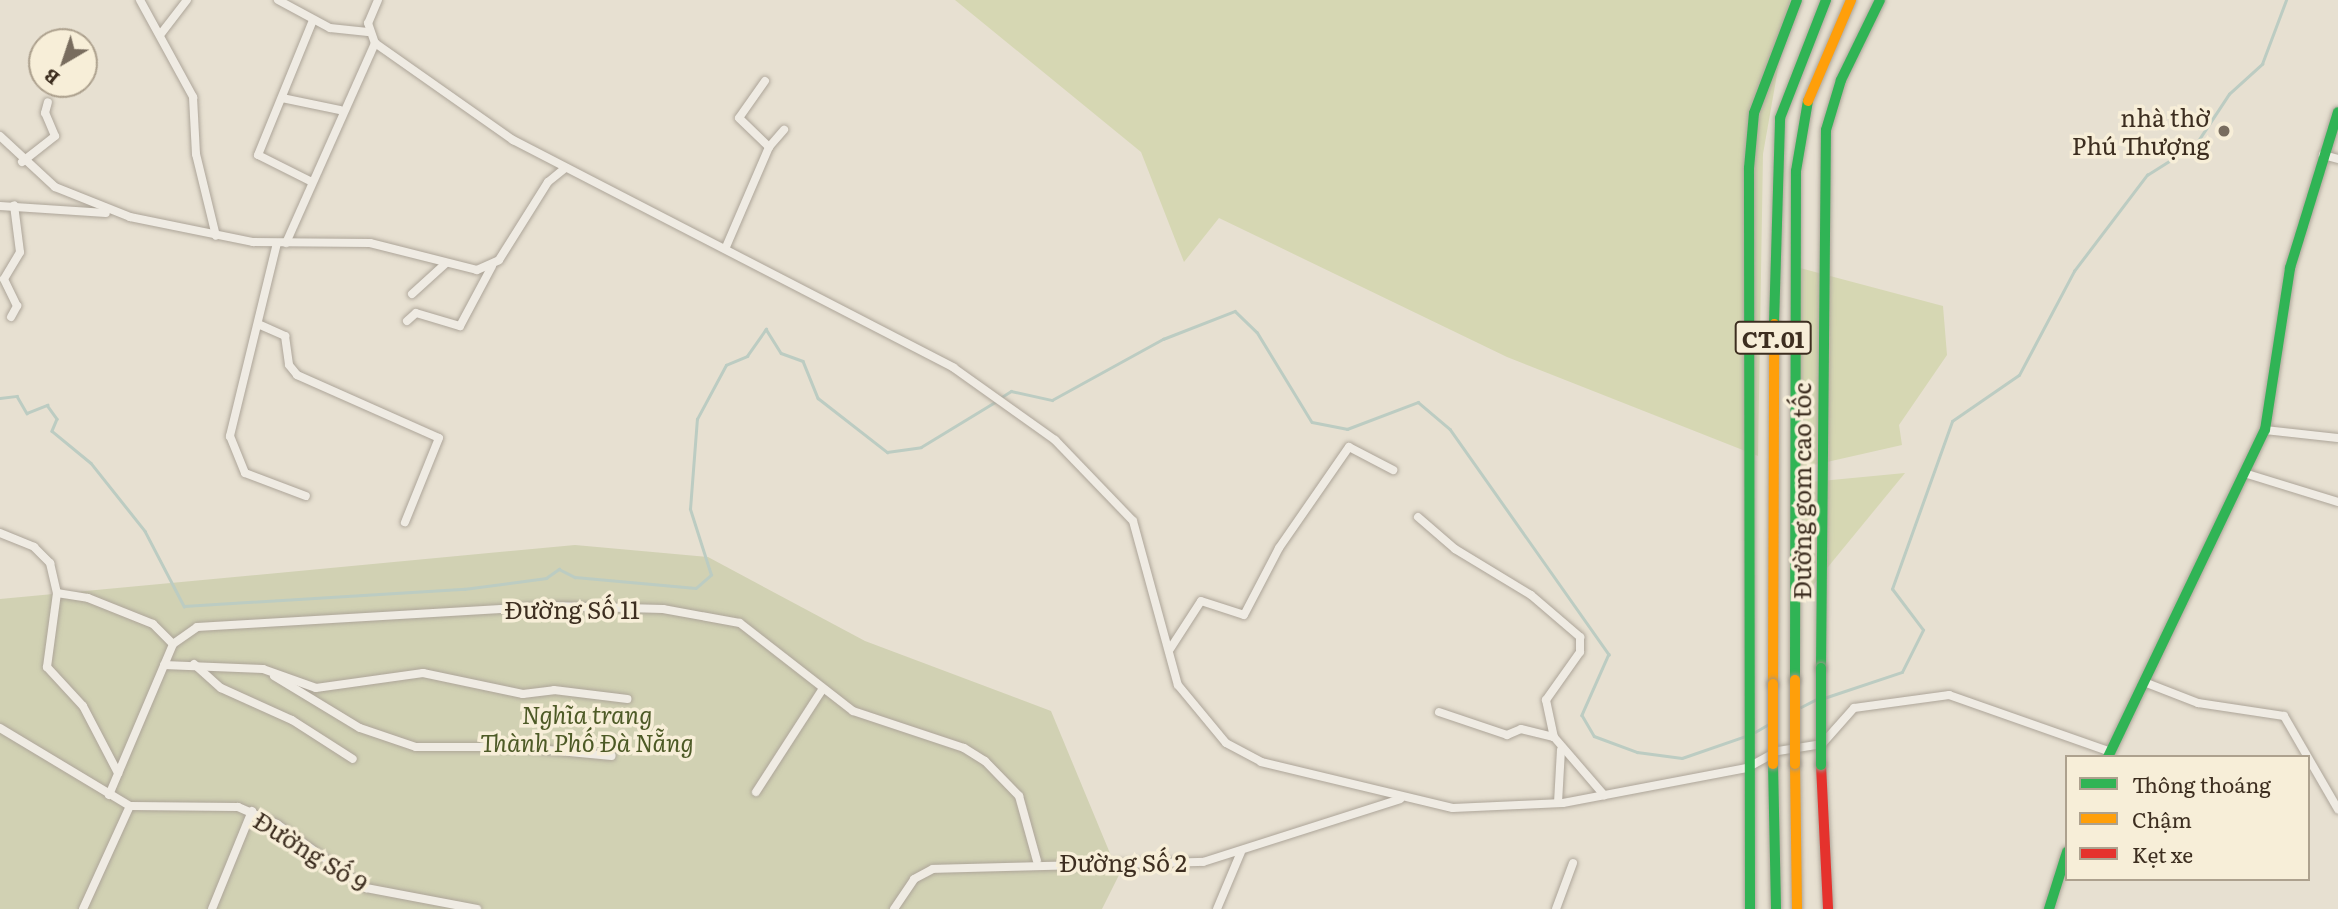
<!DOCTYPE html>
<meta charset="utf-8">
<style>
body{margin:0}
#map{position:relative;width:2338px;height:909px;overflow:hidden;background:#e7e0d1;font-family:Literata,serif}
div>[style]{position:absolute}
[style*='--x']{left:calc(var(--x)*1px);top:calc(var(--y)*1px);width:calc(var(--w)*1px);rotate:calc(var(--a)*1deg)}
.green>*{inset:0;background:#d6d7b3}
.cemetery>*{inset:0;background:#d1d1b3}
.stream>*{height:2.5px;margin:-1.25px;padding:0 1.25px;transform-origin:1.25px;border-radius:1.25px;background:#bcccc2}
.roads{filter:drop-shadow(0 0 2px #ada599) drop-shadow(0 0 2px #ada599)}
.street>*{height:8px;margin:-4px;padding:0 4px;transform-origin:4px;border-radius:4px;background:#efebe3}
.fast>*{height:10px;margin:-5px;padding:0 5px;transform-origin:5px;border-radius:5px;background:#30b455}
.slow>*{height:10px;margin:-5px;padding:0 5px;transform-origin:5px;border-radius:5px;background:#ff9f0a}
.jam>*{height:10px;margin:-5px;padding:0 5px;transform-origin:5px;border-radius:5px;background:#e5322d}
.bridges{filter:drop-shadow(0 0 2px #9c958a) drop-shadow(0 0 2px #9c958a)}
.fast-bridge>*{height:10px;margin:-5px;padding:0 5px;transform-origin:5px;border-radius:5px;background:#30b455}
.slow-bridge>*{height:10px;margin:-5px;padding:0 5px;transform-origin:5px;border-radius:5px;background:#ff9f0a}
.dots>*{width:19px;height:19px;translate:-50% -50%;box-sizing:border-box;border:4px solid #f7eed8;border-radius:50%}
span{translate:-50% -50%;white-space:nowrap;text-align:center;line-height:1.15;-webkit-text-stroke:7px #f7eed8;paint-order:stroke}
.shield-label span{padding:2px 5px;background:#f7eed8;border:2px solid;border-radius:5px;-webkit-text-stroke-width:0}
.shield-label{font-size:23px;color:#3d2e20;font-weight:700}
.poi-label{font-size:24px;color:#3d2e20}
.right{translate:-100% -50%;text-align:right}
.street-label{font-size:24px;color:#3d2e20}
.park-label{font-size:24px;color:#4d5a26;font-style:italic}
.legend{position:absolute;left:2065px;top:755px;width:245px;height:126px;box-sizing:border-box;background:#f7eed8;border:2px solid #ada18e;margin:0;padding:9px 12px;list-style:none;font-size:21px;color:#3d2e20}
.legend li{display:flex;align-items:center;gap:14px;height:35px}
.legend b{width:35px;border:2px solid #ada18e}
.north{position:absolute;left:28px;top:28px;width:70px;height:70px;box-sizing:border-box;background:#f7eed8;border:2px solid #ada18e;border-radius:50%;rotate:219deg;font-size:19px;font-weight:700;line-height:28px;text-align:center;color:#3d2e20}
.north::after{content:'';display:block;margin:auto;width:24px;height:32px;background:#786c5e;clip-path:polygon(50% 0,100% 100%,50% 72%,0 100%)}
</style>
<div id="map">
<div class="green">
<i style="clip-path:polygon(955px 0,1790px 0,1763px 154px,1758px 456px,1507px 357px,1219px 218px,1184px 262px,1141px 152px)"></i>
<i style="clip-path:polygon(1800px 268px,1943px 306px,1947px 355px,1899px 425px,1902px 445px,1796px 469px)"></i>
<i style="clip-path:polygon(1905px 473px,1805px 595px,1800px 483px)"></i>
</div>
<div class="cemetery">
<i style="clip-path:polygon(575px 545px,708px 557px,865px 641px,1051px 711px,1119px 875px,1102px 909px,0 909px,0 599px)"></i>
</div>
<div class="stream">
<i style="--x:0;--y:398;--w:17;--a:-7"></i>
<i style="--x:17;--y:396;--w:20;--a:60"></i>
<i style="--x:27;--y:413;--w:22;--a:-22"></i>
<i style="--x:47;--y:405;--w:17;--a:54"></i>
<i style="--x:57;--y:419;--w:13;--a:113"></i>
<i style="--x:52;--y:431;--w:50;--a:39.4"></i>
<i style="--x:91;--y:463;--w:87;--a:51.5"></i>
<i style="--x:145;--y:531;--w:85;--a:62.5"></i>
<i style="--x:184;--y:606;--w:281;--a:-3.5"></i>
<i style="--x:464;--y:589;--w:83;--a:-7.6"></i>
<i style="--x:546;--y:578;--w:16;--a:-35"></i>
<i style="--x:559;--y:569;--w:18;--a:27"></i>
<i style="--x:575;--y:577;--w:121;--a:5.2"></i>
<i style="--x:696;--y:588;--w:20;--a:-41"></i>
<i style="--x:711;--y:575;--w:69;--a:-107.7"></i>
<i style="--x:690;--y:509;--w:90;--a:-85.6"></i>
<i style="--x:697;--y:419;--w:61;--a:-61.8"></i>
<i style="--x:726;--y:365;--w:23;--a:-23"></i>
<i style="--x:747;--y:356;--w:33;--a:-55"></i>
<i style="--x:766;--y:329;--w:28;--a:58"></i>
<i style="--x:781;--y:353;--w:23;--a:20"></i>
<i style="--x:803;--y:361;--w:40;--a:68"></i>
<i style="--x:818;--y:398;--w:88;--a:38"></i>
<i style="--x:887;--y:452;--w:34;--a:-8"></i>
<i style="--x:921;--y:447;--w:87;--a:-31.3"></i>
<i style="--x:1000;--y:398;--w:13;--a:-32"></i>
<i style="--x:1011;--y:391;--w:42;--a:12.4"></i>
<i style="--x:1052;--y:400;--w:127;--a:-28.8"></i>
<i style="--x:1163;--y:339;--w:77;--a:-21.3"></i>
<i style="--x:1235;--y:311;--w:30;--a:44"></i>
<i style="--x:1257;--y:332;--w:105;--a:58.6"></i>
<i style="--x:1312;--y:422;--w:36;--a:11"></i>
<i style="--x:1347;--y:429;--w:76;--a:-20.8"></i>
<i style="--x:1418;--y:402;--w:42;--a:40.2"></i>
<i style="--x:1450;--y:429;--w:276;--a:54.8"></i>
<i style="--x:1609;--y:654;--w:67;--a:113.9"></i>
<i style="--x:1582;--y:715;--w:24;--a:60"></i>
<i style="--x:1594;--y:736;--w:46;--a:20.4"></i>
<i style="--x:1637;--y:752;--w:45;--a:7.6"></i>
<i style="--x:1682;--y:758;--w:68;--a:-19"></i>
<i style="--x:1824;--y:698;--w:82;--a:-18.4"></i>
<i style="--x:1902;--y:672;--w:47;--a:-63.4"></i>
<i style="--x:1923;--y:630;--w:51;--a:-127.1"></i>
<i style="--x:1892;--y:589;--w:178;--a:-70.3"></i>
<i style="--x:1952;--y:421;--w:81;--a:-34.5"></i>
<i style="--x:2019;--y:375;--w:118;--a:-62.1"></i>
<i style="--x:2074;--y:271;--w:121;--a:-52.8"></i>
<i style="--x:2147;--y:175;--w:58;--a:-32.3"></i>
<i style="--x:2196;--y:144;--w:60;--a:-56.6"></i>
<i style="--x:2229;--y:94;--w:45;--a:-42.3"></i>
<i style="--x:2262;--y:64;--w:68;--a:-69.4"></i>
<i style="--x:1801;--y:707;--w:18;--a:-27"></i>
<i style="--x:1755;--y:732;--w:14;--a:-30"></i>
</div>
<div class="roads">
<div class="street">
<i style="--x:140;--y:0;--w:111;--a:61.3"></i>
<i style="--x:193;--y:97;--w:57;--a:87"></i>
<i style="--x:196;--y:154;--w:84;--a:76.3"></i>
<i style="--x:278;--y:0;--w:59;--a:28.3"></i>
<i style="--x:330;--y:28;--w:38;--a:6"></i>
<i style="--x:378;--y:0;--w:25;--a:113"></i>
<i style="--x:368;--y:23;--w:21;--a:71"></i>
<i style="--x:375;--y:43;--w:169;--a:35.1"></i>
<i style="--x:513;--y:140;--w:496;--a:27.3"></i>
<i style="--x:954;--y:368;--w:124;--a:35.5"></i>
<i style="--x:1055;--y:440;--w:112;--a:46.1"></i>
<i style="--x:1133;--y:521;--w:170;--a:74.7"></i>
<i style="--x:1178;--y:685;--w:75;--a:50.4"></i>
<i style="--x:1226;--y:743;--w:40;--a:28"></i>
<i style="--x:1261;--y:762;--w:197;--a:13.5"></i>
<i style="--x:1453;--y:808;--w:110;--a:-2.6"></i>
<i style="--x:1563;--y:803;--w:187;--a:-10.8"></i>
<i style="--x:1747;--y:768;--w:35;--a:-29"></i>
<i style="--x:1778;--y:751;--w:45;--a:-9"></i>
<i style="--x:1822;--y:744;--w:48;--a:-48.4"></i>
<i style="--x:1854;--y:708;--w:96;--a:-7.8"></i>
<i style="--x:1949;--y:695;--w:172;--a:19.4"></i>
<i style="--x:160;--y:35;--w:44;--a:-52.4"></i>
<i style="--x:765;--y:81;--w:45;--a:125.1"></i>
<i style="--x:739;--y:118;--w:42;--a:44"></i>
<i style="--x:282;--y:98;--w:59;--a:11.7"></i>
<i style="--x:0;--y:136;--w:75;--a:42.8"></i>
<i style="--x:55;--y:187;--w:81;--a:21.8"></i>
<i style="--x:130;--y:217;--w:126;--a:11.5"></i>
<i style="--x:253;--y:242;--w:117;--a:0.5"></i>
<i style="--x:370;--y:243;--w:110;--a:14.2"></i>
<i style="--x:477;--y:270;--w:24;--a:-24"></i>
<i style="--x:499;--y:260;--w:92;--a:-57.9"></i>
<i style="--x:548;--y:182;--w:22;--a:-39"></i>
<i style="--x:2323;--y:155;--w:16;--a:15"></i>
<i style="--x:22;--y:162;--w:42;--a:-38.2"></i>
<i style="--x:55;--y:136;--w:25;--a:-113"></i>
<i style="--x:45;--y:113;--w:11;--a:-75"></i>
<i style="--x:310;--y:181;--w:58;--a:-153.4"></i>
<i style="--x:258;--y:155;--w:146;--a:-67.8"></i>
<i style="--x:0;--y:206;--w:106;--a:3.8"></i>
<i style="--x:277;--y:243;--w:199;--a:103.7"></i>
<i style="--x:230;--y:436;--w:40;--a:68"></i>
<i style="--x:245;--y:473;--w:65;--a:20.7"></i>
<i style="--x:286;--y:243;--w:219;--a:-66"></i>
<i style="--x:726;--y:247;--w:109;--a:-66.7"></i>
<i style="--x:769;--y:147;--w:23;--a:-49"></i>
<i style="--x:412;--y:294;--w:45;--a:-42.3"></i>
<i style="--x:11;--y:317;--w:13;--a:-61"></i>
<i style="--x:17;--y:306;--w:30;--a:-116"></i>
<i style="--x:4;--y:279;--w:31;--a:-59"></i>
<i style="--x:20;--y:252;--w:47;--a:-97.3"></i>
<i style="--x:407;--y:321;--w:12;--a:-42"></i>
<i style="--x:416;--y:313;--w:46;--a:16.5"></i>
<i style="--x:460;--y:326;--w:68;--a:-61.9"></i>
<i style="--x:258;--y:324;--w:30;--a:24"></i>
<i style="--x:285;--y:336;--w:29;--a:82"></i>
<i style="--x:289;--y:365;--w:13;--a:51"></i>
<i style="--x:297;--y:375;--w:155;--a:23.9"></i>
<i style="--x:439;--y:438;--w:91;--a:112"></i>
<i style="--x:2265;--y:430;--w:73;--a:6.3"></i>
<i style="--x:2244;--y:473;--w:98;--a:17.1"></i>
<i style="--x:1418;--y:517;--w:49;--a:40.9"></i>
<i style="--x:1455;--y:549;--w:89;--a:31.2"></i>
<i style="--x:1531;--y:595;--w:65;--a:40.6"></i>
<i style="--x:1580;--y:637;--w:15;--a:90"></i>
<i style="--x:1580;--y:652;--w:59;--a:125.3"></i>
<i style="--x:1546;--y:700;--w:38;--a:78"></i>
<i style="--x:0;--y:533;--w:37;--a:22"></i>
<i style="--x:34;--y:547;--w:23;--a:45"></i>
<i style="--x:50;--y:563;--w:31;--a:77"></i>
<i style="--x:57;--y:593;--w:75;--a:97.7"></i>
<i style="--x:47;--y:667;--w:53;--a:47.3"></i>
<i style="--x:83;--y:706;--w:76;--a:62.4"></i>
<i style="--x:57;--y:593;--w:31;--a:9"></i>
<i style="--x:88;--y:598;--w:70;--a:21.8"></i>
<i style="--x:153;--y:624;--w:28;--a:45"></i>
<i style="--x:1170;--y:649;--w:57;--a:-57.1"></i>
<i style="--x:1201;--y:601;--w:45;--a:18"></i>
<i style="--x:1244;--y:615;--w:76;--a:-62.4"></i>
<i style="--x:1279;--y:548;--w:123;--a:-55.3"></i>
<i style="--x:1349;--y:447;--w:50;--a:27.6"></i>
<i style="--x:194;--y:664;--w:36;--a:42"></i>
<i style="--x:221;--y:688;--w:78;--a:24.3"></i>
<i style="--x:292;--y:720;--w:72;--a:32.6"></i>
<i style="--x:164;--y:665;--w:99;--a:2.3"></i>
<i style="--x:263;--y:669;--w:56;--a:19.7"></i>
<i style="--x:316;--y:688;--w:108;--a:-8"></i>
<i style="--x:423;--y:673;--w:102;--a:11.9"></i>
<i style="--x:523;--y:694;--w:31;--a:-7"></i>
<i style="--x:554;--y:690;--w:74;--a:7"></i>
<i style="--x:274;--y:676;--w:100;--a:31.2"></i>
<i style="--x:360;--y:728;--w:59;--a:18.7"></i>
<i style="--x:416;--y:747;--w:101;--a:0"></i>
<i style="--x:517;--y:747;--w:95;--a:5.4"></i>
<i style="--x:2144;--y:682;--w:58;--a:21.3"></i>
<i style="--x:2198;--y:703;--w:87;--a:8.6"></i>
<i style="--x:2284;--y:716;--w:108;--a:59.9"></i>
<i style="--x:1439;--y:712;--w:72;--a:18.7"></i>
<i style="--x:1507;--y:735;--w:15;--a:-23"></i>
<i style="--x:1521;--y:729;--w:34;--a:14"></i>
<i style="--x:1554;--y:737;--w:77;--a:49.2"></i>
<i style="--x:0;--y:728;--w:152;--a:31"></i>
<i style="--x:130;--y:806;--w:108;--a:0.5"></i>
<i style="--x:238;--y:807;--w:43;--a:23.6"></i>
<i style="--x:277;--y:824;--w:110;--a:35.7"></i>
<i style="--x:366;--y:888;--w:113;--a:10.7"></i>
<i style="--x:756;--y:792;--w:121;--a:-57.1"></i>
<i style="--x:109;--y:795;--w:164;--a:-67"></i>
<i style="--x:173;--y:644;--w:29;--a:-35"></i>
<i style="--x:197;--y:627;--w:355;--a:-3.4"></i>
<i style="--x:551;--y:606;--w:112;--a:1.5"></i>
<i style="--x:663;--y:609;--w:78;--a:10.3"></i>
<i style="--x:740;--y:623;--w:143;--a:37.9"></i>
<i style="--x:853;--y:711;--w:117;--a:18.4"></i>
<i style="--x:964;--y:748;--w:25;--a:32"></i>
<i style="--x:985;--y:761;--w:49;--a:45.8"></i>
<i style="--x:1019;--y:796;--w:67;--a:74.5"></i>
<i style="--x:1558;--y:803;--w:53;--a:-86.8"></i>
<i style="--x:83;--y:909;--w:113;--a:-65.5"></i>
<i style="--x:212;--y:909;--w:106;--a:-67.8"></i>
<i style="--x:894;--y:909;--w:36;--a:-56"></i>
<i style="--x:914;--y:879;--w:21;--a:-28"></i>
<i style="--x:933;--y:869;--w:270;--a:-1.5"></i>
<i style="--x:1203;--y:862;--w:207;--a:-17.7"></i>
<i style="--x:1217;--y:909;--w:62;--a:-67.2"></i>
<i style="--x:1556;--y:909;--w:49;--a:-69.7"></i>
</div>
<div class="fast">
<i style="--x:1774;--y:324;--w:206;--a:-88.3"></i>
<i style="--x:1780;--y:118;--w:127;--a:-68.7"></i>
<i style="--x:1821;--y:668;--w:538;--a:-89.47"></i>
<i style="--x:1826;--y:130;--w:52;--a:-73.3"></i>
<i style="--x:1841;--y:80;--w:89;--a:-64"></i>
<i style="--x:1795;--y:680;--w:509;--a:-89.89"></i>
<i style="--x:1796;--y:171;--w:71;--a:-80.3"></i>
<i style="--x:2108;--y:757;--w:363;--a:-64.4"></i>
<i style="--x:2265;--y:430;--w:164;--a:-81.2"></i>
<i style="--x:2290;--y:268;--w:163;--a:-72.9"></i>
<i style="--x:1773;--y:764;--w:145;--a:88.8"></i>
<i style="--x:1750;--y:909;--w:741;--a:-90.08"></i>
<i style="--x:1749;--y:168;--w:55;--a:-84.8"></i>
<i style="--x:1754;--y:113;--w:121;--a:-69.2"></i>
<i style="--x:2049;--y:909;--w:60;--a:-72.5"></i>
</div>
<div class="slow">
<i style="--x:1808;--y:101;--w:110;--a:-66.9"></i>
<i style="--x:1773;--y:684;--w:360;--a:-89.8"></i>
<i style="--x:1795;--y:764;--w:145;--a:89.2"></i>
</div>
<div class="jam">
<i style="--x:1821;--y:765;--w:144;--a:87.2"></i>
</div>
</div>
<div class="bridges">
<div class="fast-bridge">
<i style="--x:1821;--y:668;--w:97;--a:90"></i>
</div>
<div class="slow-bridge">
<i style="--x:1795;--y:680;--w:84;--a:90"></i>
<i style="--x:1773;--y:684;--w:80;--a:90"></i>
</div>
</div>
<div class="dots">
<i style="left:2224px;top:131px;background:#786c5e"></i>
</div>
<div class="shield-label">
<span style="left:1773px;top:338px">CT.01</span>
</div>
<div class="poi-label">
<span class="right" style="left:2210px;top:131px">nhà thờ<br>Phú Thượng</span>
</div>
<div class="street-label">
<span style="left:1801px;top:491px;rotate:-90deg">Đường gom cao tốc</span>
<span style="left:572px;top:609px">Đường Số 11</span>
<span style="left:311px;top:851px;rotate:32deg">Đường Số 9</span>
<span style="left:1123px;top:862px">Đường Số 2</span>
</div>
<div class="park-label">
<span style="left:587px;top:728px">Nghĩa trang<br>Thành Phố Đà Nẵng</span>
</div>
<ul class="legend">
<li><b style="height:9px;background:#30b455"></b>Thông thoáng</li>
<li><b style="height:9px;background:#ff9f0a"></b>Chậm</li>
<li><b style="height:9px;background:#e5322d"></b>Kẹt xe</li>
</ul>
<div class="north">B</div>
</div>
